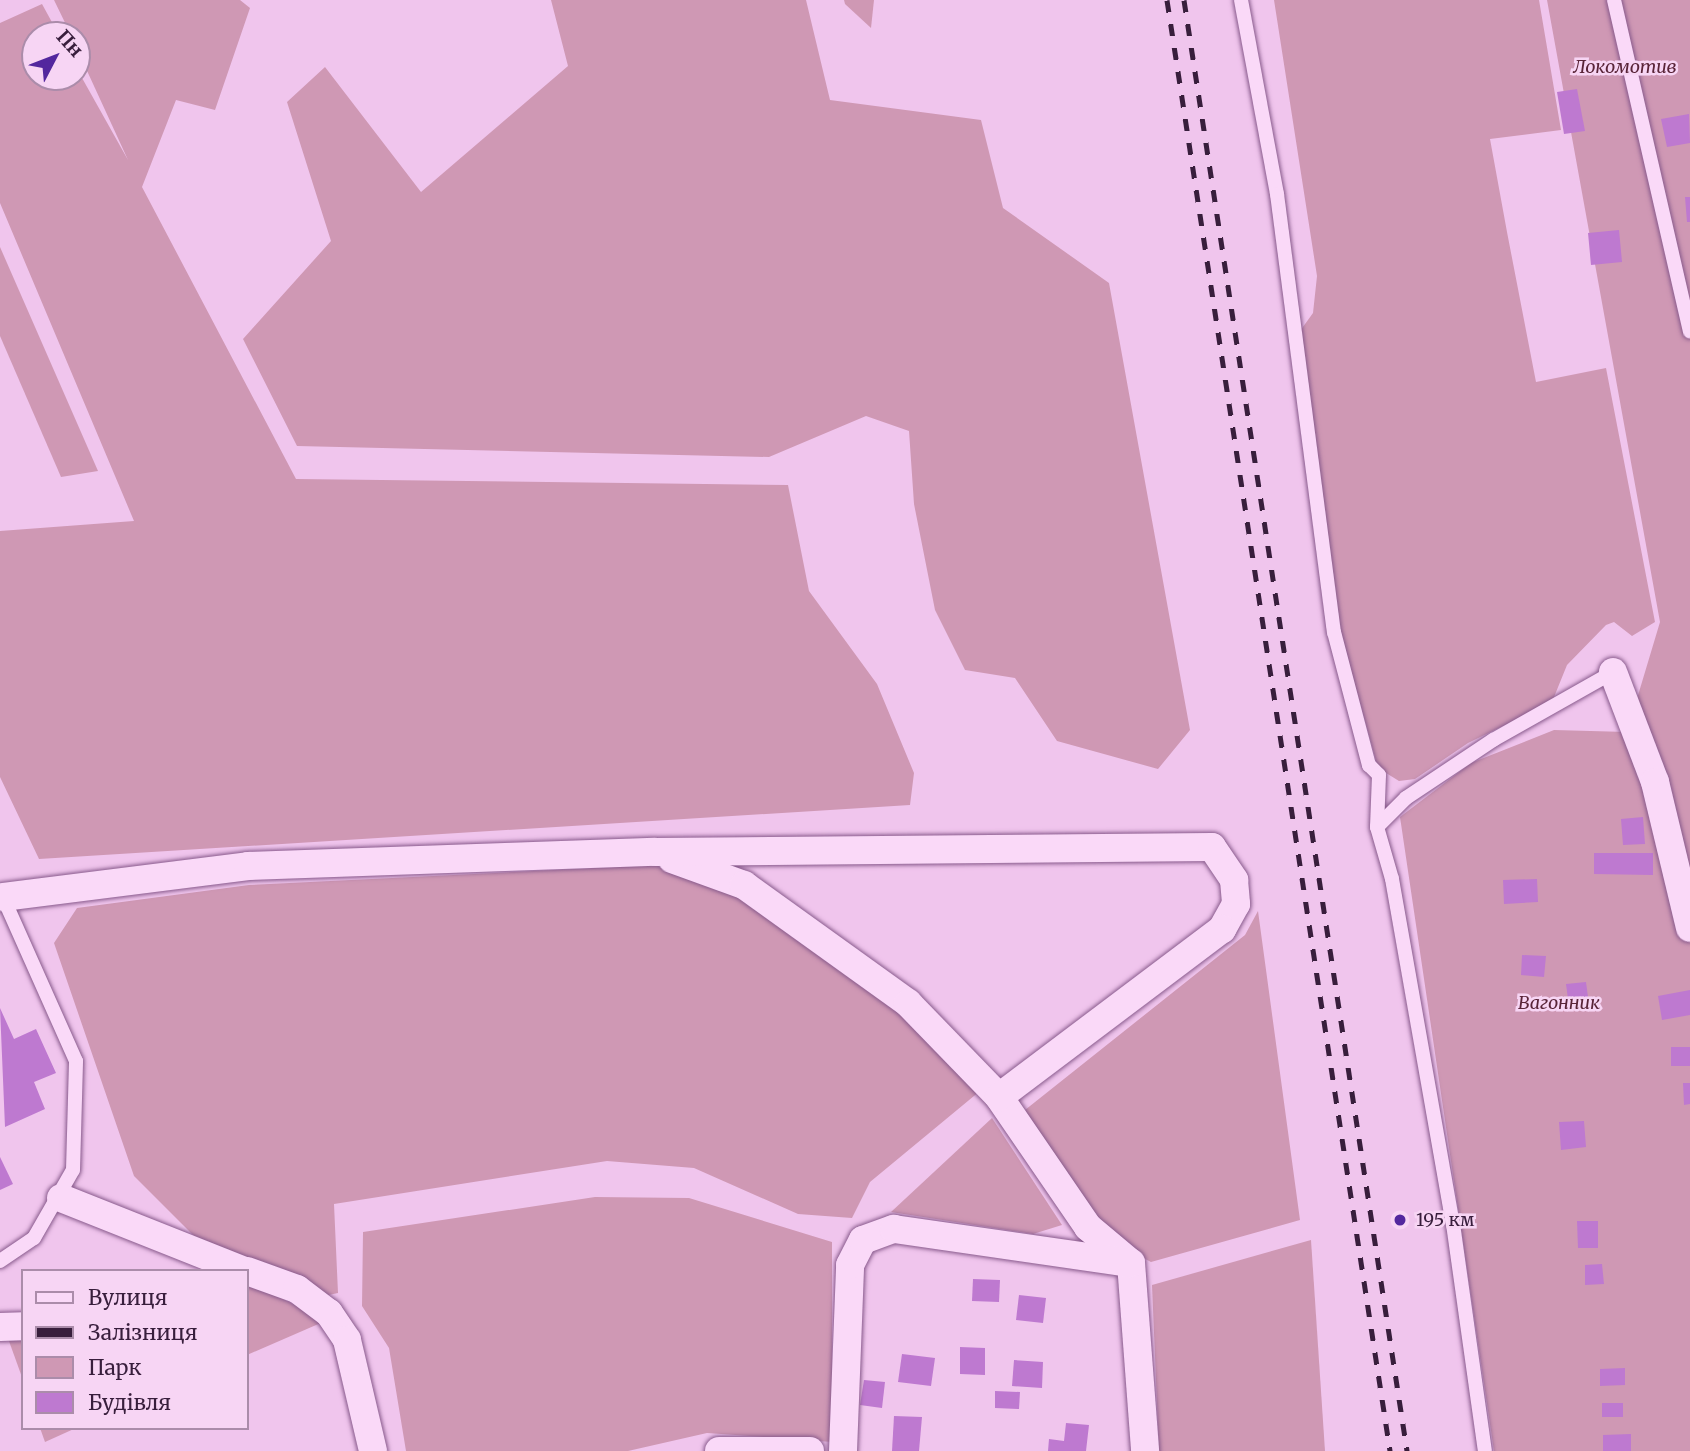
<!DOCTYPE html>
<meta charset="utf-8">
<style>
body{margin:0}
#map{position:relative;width:1690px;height:1451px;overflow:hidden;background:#f0c5ed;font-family:Merriweather,serif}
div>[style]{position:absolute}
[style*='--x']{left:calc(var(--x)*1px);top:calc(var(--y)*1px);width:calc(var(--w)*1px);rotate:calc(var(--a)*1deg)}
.green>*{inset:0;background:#cf98b4}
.building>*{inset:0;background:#be79d0}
.roads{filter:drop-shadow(0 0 2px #885a8c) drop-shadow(0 0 2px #885a8c)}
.lane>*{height:14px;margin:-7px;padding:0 7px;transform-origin:7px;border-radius:7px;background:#fad9f8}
.street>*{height:28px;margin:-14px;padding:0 14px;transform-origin:14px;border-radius:14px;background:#fad9f8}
.rail>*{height:5px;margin-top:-2.5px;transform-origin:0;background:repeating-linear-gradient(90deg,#381e3c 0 12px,transparent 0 24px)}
.dots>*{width:19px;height:19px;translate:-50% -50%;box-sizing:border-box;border:4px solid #f7d5f4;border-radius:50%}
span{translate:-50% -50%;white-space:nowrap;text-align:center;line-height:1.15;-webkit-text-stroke:5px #f7d5f4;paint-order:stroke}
.park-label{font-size:18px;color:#592438;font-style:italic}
.poi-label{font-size:18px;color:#381e3c}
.left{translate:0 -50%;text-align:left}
.legend{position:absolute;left:21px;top:1269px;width:228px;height:161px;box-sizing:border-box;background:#f7d5f4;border:2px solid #ab8caa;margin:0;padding:9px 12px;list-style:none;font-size:21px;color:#381e3c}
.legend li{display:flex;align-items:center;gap:14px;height:35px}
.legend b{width:35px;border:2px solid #ab8caa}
.north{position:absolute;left:21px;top:21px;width:70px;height:70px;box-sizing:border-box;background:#f7d5f4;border:2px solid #ab8caa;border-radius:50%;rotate:48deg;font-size:19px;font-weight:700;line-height:28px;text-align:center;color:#381e3c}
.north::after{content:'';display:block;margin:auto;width:24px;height:32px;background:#53279e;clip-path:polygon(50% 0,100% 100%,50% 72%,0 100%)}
</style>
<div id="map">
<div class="green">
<i style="clip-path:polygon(54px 0,240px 0,250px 8px,215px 110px,176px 100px,142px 187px,296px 479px,788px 485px,809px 591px,877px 684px,914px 773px,910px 805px,39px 859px,0 777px,0 531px,134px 521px,0 203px,0 23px,42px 4px,59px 35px,35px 35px,35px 77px,77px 77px,77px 69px,128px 160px,77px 49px,77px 35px,71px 35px)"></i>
<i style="clip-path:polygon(551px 0,806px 0,830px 100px,981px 120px,1003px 208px,1109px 283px,1190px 730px,1158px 769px,1057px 741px,1015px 678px,965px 670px,935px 610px,914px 504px,909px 431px,866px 416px,769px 457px,297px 446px,243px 339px,331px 241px,287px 102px,325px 67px,421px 192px,568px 66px)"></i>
<i style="clip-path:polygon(844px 0,874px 0,871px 28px,845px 4px)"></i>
<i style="clip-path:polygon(1274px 0,1539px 0,1561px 130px,1490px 139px,1507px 232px,1536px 382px,1606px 368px,1655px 622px,1632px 636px,1614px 622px,1606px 625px,1567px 665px,1552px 702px,1468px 743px,1415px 779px,1399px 781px,1378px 768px,1342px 638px,1295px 338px,1313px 313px,1317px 276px)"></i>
<i style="clip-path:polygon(1547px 0,1690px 0,1690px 1451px,1494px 1451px,1400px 817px,1471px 763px,1554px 730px,1627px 732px,1660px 622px)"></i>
<i style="clip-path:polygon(0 247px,98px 471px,61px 477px,0 336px)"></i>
<i style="clip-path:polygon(655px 865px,735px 895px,904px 1014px,980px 1091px,870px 1182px,852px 1218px,798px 1214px,694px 1168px,607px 1161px,334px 1204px,338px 1293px,324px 1296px,196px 1238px,134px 1176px,54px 943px,77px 908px,249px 885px)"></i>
<i style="clip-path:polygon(1258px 911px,1300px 1220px,1151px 1262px,1126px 1249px,1070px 1189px,1025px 1110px,1245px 935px)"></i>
<i style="clip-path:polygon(992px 1118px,1062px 1225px,1033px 1234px,891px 1212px)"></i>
<i style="clip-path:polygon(595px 1197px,689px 1198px,832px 1242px,832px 1442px,707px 1433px,628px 1451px,406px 1451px,389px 1348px,362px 1306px,363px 1232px)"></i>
<i style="clip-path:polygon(1311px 1240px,1325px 1451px,1159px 1451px,1152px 1285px)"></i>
<i style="clip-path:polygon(247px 1282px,310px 1312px,323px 1322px,247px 1355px)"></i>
<i style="clip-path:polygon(5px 1330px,23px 1331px,23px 1380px)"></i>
<i style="clip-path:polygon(40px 1428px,76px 1428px,45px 1442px)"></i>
</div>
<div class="building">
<i style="clip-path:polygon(1577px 89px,1585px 131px,1564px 134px,1557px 92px)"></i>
<i style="clip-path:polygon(1689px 114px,1690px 143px,1667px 147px,1661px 119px)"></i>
<i style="clip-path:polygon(1685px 197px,1690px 197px,1690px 222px,1687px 222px)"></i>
<i style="clip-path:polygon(1619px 230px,1622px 262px,1591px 265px,1588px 233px)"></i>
<i style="clip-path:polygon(1643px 817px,1645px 844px,1623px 845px,1621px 819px)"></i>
<i style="clip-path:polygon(1594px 853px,1653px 853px,1653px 875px,1594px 874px)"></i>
<i style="clip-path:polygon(1537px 879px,1538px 902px,1504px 904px,1503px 880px)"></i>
<i style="clip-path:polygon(1522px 955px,1546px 956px,1544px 977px,1521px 975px)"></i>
<i style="clip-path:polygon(1586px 982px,1588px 997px,1568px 999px,1566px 984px)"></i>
<i style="clip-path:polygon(1690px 990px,1690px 1015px,1662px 1020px,1658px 996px)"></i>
<i style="clip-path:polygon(0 1008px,14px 1039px,36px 1029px,56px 1073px,34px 1082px,45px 1109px,5px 1127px)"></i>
<i style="clip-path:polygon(1671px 1047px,1690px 1047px,1690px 1066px,1671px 1066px)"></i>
<i style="clip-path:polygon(1683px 1083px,1690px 1083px,1690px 1104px,1684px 1105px)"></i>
<i style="clip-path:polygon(1584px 1121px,1586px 1147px,1561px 1150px,1559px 1122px)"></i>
<i style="clip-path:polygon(0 1157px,13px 1184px,0 1190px)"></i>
<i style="clip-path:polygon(1577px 1221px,1598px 1221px,1598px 1248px,1578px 1248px)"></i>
<i style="clip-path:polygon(1602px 1264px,1604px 1284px,1585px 1285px,1585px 1265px)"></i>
<i style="clip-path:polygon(973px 1279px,1000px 1280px,999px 1302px,972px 1301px)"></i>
<i style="clip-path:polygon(1019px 1295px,1046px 1298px,1043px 1323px,1016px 1320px)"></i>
<i style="clip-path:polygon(960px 1347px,985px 1348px,985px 1375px,960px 1374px)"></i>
<i style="clip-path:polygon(902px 1354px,935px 1358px,931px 1386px,898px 1382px)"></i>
<i style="clip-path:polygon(1014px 1360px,1043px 1362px,1042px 1388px,1012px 1386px)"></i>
<i style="clip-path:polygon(1625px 1368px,1625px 1385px,1600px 1386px,1600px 1369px)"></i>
<i style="clip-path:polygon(864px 1380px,885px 1382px,882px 1408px,860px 1405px)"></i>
<i style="clip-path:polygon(995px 1391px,1020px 1392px,1019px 1409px,995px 1408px)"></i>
<i style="clip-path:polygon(1602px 1403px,1623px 1403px,1623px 1417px,1602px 1417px)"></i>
<i style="clip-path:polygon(894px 1416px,922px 1417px,919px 1451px,892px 1451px)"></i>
<i style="clip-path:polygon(1066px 1423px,1089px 1425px,1086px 1451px,1048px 1451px,1049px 1439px,1064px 1441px)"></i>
<i style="clip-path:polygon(1631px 1434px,1631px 1451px,1603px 1451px,1603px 1435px)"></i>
</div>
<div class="roads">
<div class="lane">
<i style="--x:1241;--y:0;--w:197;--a:79.5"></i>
<i style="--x:1277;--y:194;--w:442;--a:82.6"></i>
<i style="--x:1334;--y:632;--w:138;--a:75.3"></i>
<i style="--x:1369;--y:765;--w:14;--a:45"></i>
<i style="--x:1379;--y:775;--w:52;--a:92.2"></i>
<i style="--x:1377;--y:827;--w:54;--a:73.9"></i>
<i style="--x:1392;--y:879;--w:350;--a:80"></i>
<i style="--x:1453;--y:1224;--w:229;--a:82"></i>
<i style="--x:1614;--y:0;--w:340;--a:77.1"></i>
<i style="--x:1377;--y:827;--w:41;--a:-45"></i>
<i style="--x:1406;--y:798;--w:105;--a:-33.7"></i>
<i style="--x:1493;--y:740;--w:138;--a:-29.5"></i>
<i style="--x:0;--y:1261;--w:41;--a:-34.1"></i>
<i style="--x:34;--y:1238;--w:78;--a:-60.2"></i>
<i style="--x:73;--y:1170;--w:109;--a:-88.4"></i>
<i style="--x:76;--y:1061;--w:182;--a:-114"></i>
</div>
<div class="street">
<i style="--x:1613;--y:672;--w:118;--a:69.1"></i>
<i style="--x:1655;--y:782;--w:150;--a:76.5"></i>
<i style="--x:672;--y:859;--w:77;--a:19.9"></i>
<i style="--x:744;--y:885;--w:202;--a:35.7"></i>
<i style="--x:908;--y:1003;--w:131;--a:45.9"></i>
<i style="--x:999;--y:1097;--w:158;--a:55.6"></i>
<i style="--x:1088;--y:1227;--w:56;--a:39.9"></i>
<i style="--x:3;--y:897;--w:247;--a:-7.2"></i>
<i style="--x:248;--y:866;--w:407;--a:-2"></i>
<i style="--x:655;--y:852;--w:557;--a:-0.51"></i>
<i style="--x:1212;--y:847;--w:40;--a:56"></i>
<i style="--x:1234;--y:880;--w:24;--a:85"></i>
<i style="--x:1236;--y:904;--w:29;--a:119"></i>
<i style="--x:1222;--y:929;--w:279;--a:143"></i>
<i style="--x:61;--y:1198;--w:197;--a:21.7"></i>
<i style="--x:1131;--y:1263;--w:189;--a:85.7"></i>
<i style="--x:247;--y:1271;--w:53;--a:19.8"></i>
<i style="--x:297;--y:1289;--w:40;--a:37"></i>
<i style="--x:329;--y:1313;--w:32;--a:56"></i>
<i style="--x:347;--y:1340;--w:114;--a:76.8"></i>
<i style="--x:0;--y:1327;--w:23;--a:-2"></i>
<i style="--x:719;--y:1451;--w:91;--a:0"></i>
<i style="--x:843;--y:1451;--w:186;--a:-87.8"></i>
<i style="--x:850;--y:1265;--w:28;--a:-63"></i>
<i style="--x:863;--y:1240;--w:33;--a:-20"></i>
<i style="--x:894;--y:1229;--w:239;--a:8.2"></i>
</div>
</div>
<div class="rail">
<i style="--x:1167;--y:0;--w:1468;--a:81.26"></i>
<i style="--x:1184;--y:0;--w:1468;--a:81.26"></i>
</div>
<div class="dots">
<i style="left:1400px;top:1220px;background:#53279e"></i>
</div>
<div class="park-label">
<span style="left:1625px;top:67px">Локомотив</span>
<span style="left:1559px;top:1003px">Вагонник</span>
</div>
<div class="poi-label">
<span class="left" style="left:1416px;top:1220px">195 км</span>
</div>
<ul class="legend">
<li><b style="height:9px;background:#fad9f8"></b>Вулиця</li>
<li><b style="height:9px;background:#381e3c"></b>Залізниця</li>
<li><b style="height:19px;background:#cf98b4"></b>Парк</li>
<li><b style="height:19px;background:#be79d0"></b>Будівля</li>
</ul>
<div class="north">Пн</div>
</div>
